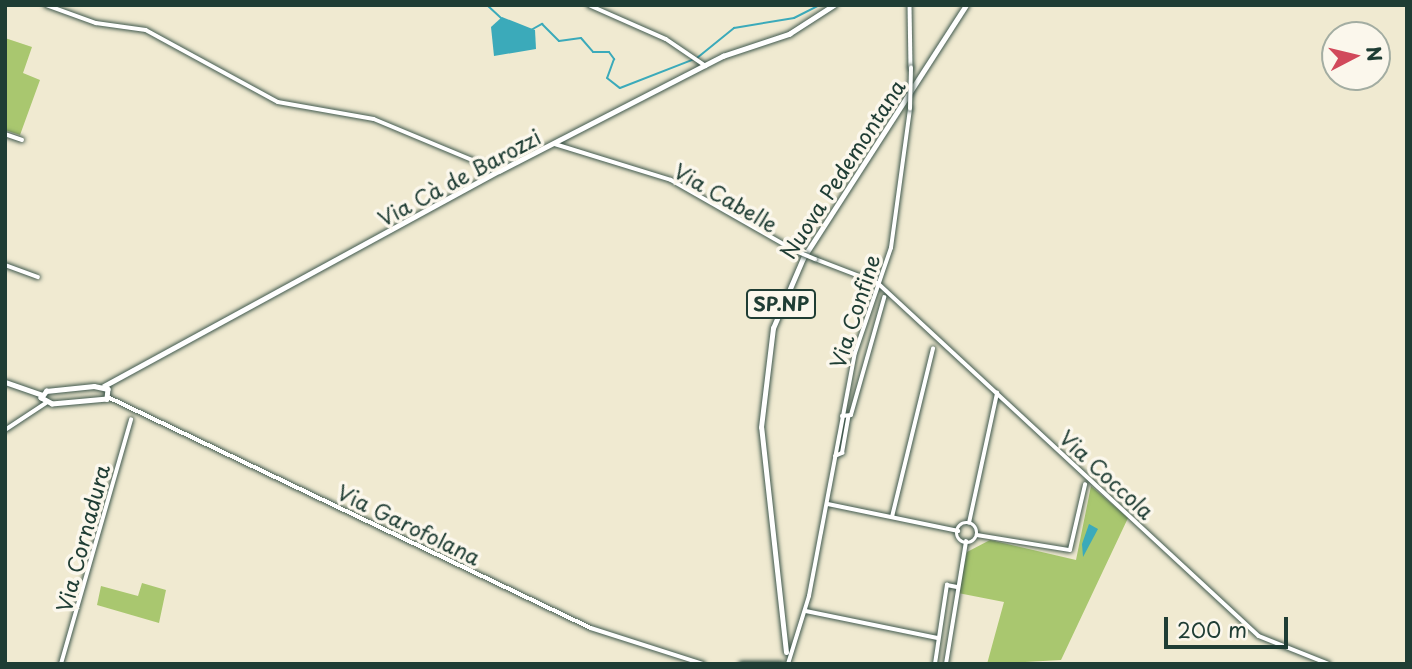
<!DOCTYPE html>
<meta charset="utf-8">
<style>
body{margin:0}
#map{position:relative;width:1412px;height:669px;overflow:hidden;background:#f0ead1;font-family:"Playpen Sans",sans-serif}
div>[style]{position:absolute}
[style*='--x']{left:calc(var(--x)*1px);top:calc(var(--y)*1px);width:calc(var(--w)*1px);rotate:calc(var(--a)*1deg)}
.green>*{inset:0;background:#a9c76f}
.water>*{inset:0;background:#3baaba}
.stream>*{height:2px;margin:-1px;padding:0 1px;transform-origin:1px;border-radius:1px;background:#3baaba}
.roads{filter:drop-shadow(0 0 2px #3e574c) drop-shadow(0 0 2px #3e574c)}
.street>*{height:3.5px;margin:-1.75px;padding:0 1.75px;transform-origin:1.75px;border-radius:1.75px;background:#fff}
.street>.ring{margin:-1.75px;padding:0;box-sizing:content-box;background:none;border:3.5px solid #fff;border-radius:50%}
.secondary>*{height:4.5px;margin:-2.25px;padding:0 2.25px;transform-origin:2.25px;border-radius:2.25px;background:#fff}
.primary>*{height:5px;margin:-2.5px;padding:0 2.5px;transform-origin:2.5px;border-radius:2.5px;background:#fff}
.bridges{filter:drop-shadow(0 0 2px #3e574c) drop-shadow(0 0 2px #3e574c)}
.street-bridge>*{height:3.5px;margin:-1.75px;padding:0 1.75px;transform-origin:1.75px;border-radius:1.75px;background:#fff}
span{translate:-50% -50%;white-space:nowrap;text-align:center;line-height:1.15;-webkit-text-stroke:7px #fbf7ec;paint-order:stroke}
.shield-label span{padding:2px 5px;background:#fbf7ec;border:2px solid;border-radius:5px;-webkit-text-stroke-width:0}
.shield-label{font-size:19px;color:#1f3d34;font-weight:700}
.street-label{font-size:21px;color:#1f3d34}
.frame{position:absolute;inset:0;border:7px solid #1f3d34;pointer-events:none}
.north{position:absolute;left:1321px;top:21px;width:70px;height:70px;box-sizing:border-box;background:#fbf7ec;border:2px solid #a3ada2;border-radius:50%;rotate:83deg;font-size:19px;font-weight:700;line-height:28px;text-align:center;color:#1f3d34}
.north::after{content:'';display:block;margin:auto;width:24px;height:32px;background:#d1495b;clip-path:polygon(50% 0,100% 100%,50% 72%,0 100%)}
.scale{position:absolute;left:1164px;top:617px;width:124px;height:32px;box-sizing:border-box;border:4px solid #1f3d34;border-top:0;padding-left:9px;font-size:21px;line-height:24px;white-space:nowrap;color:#1f3d34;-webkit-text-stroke:5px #fbf7ec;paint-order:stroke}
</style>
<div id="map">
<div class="green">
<i style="clip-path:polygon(5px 38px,32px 47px,23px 73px,40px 80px,20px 135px,5px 130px)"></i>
<i style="clip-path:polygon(1091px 486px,1128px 518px,1061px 660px,987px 664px,1004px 602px,958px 593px,967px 552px,990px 540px,1076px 560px)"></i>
<i style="clip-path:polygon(142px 583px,166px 590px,159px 623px,97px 605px,101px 586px,138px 596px)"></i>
</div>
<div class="water">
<i style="clip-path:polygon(502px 17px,535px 30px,536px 49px,494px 56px,491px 27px)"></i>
<i style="clip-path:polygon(1089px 524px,1098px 529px,1083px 557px,1082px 544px)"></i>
</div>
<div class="stream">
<i style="--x:487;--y:5;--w:21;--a:43"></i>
<i style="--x:531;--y:30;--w:13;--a:-29"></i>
<i style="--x:542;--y:24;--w:24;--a:45"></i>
<i style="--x:559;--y:41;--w:22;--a:-8"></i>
<i style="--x:581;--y:38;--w:18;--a:49"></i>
<i style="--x:593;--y:52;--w:16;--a:0"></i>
<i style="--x:609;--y:52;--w:9;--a:54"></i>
<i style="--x:614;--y:59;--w:20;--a:110"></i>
<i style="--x:607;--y:78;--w:16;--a:38"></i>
<i style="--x:620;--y:88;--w:83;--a:-21.3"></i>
<i style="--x:697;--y:58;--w:48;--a:-39"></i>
<i style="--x:734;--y:28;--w:61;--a:-9.5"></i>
<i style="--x:794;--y:18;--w:28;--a:-27"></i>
</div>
<div class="roads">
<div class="street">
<i style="--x:46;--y:5;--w:53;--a:19.8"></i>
<i style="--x:96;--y:23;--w:50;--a:8"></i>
<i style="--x:146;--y:30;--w:150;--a:28.6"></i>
<i style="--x:278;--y:102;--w:97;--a:10"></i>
<i style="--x:374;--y:119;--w:135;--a:22.6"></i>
<i style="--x:589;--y:5;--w:84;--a:23.8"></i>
<i style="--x:666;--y:39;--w:48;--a:34"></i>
<i style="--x:910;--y:5;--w:63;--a:89.1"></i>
<i style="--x:5;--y:134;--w:18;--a:19"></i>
<i style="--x:555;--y:144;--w:121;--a:17.2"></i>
<i style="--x:671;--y:180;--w:142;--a:29.6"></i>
<i style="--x:815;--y:259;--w:67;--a:20.9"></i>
<i style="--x:878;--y:283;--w:519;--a:42.82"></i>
<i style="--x:1259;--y:636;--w:75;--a:21.8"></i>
<i style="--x:5;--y:265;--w:35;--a:20"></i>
<i style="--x:108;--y:397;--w:535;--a:25.56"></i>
<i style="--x:591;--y:628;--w:118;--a:17.8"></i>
<i style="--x:842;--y:416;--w:9;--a:-6"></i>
<i style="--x:851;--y:415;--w:122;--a:-74.2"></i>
<i style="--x:5;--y:430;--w:49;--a:-33.4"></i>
<i style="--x:835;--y:456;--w:8;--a:-23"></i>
<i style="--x:842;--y:453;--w:36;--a:-80"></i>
<i style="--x:828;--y:504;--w:133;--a:11.7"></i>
<i style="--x:892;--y:517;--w:173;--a:-76.3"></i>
<i style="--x:969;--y:523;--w:133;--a:-77.8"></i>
<i class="ring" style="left:957px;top:523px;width:16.5px;height:16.5px"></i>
<i style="--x:977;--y:535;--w:94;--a:9.2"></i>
<i style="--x:1070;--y:550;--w:67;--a:-77"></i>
<i style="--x:806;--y:611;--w:134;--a:11.6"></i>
<i style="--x:61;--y:664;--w:254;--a:-74"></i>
<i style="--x:741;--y:664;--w:41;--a:0"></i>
<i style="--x:788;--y:664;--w:71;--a:-72.8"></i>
<i style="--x:809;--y:596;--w:247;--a:-79.3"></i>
<i style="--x:855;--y:353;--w:111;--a:-71.1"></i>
<i style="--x:891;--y:248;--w:140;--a:-82.2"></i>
<i style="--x:935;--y:664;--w:80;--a:-81.4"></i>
<i style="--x:947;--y:585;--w:10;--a:11"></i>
<i style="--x:946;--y:664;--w:124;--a:-80.7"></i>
</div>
<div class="secondary">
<i style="--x:5;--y:382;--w:39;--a:19"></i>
<i style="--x:94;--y:386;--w:14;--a:12"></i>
<i style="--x:108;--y:389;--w:10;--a:96"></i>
<i style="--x:107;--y:399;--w:55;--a:174.8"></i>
<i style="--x:52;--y:404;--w:13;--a:-151"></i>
<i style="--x:41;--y:398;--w:9;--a:-54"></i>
<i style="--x:46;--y:391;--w:48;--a:-5.9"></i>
<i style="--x:104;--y:386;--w:450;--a:-28.6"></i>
<i style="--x:499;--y:171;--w:252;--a:-27.2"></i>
<i style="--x:723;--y:56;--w:70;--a:-18.4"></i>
<i style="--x:789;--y:34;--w:54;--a:-32.8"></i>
</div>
<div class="primary">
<i style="--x:786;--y:652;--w:226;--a:-96.3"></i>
<i style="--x:761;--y:427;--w:100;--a:-83.1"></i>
<i style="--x:773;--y:328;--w:76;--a:-66.8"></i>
<i style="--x:803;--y:258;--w:301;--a:-57.2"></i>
</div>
</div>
<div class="bridges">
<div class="street-bridge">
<i style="--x:910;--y:109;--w:41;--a:-88.6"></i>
<i style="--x:794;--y:250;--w:23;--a:23"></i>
</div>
</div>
<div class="shield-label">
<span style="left:781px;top:304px">SP.NP</span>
</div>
<div class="street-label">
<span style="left:842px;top:169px;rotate:-57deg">Nuova Pedemontana</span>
<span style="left:459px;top:177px;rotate:-28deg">Via Cà de Barozzi</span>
<span style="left:726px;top:197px;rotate:30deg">Via Cabelle</span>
<span style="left:854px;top:311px;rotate:-72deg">Via Confine</span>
<span style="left:1107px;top:474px;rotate:43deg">Via Coccola</span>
<span style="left:409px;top:524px;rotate:26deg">Via Garofolana</span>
<span style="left:82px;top:538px;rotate:-75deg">Via Cornadura</span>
</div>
<div class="frame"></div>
<div class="north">N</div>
<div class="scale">200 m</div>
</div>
